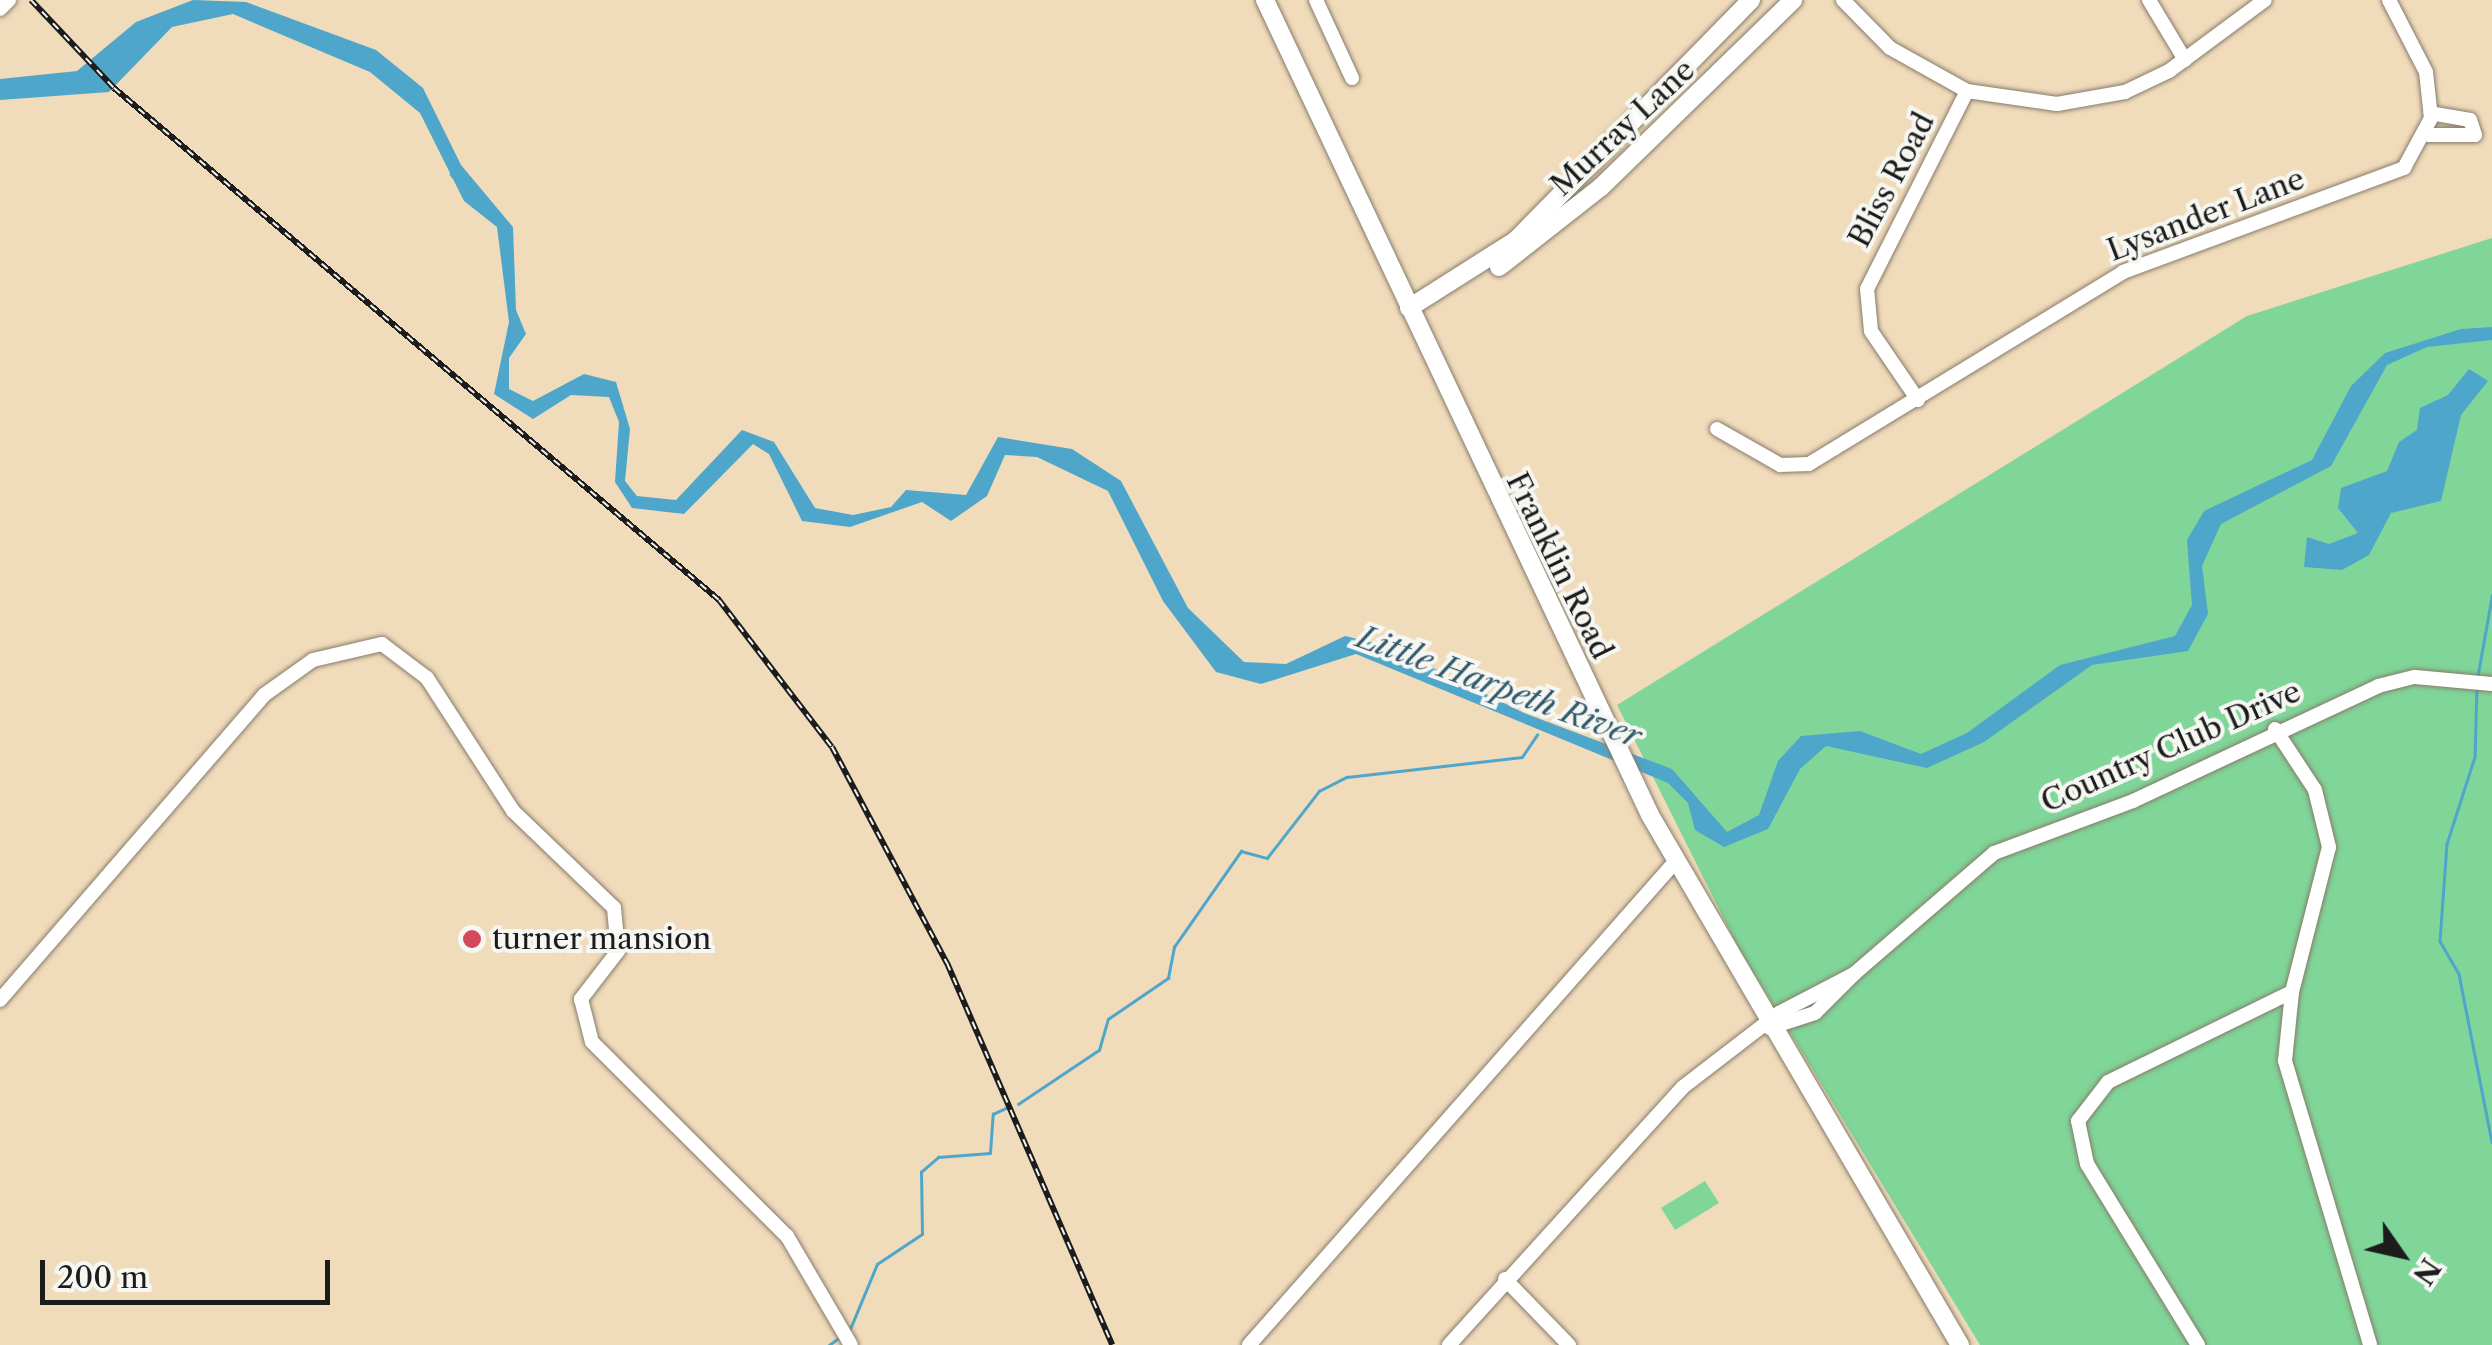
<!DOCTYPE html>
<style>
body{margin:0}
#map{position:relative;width:2492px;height:1345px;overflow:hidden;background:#f0dbba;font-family:"Libre Caslon Text",serif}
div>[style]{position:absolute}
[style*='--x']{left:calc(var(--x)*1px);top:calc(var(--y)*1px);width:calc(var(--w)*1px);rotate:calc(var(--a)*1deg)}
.green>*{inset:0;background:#80d598}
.water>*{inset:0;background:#4ea6cb}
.stream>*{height:2.5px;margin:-1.25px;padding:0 1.25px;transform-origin:1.25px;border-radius:1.25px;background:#4ea6cb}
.roads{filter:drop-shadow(0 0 2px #867c6b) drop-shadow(0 0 2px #867c6b)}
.minor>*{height:14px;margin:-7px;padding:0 7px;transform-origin:7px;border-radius:7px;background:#fff}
.major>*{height:18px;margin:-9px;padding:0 9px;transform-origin:9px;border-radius:9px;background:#fff}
.rail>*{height:6px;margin-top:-3px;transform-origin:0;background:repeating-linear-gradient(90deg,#f6f6f2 0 8px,#1c1c1c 0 16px);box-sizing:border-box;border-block:2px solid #1c1c1c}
.dots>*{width:28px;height:28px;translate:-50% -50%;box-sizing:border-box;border:5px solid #f6f6f2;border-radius:50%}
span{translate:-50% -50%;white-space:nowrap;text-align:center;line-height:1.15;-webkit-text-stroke:8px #f6f6f2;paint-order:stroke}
.street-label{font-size:30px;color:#1c1c1c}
.poi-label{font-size:30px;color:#1c1c1c}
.left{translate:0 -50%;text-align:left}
.water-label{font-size:32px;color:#325a6b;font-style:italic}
.north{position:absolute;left:2352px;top:1205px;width:100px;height:100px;-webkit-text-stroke:8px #f6f6f2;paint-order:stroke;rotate:124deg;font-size:28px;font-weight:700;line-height:40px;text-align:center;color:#1c1c1c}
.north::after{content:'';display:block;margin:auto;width:35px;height:45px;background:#1c1c1c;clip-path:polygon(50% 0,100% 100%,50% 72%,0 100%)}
.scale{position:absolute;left:40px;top:1260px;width:290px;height:45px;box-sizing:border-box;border:5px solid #1c1c1c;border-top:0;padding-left:12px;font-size:30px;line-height:35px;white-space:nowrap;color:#1c1c1c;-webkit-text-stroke:8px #f6f6f2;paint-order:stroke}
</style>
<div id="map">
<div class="green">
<i style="clip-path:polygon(2492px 238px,2492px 1345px,1980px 1345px,1738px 947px,1617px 705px,2247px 316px)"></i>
<i style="clip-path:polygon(1705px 1181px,1719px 1203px,1675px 1230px,1661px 1208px)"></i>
</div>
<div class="water">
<i style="clip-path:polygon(193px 0,246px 2px,376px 50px,423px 88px,461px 165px,513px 227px,516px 310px,526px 334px,509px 358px,509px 389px,533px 401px,584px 374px,616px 382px,630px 429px,625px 481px,637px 496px,676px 500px,742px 430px,774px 442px,815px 508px,853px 515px,891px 507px,906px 490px,966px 495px,998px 437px,1072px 449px,1121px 481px,1188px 608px,1244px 662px,1286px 664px,1345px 636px,1391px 647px,1524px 713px,1672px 769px,1727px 832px,1759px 815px,1778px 761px,1801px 736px,1860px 731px,1921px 754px,1967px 733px,2060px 665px,2175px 636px,2192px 605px,2187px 540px,2204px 511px,2312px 460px,2351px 386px,2385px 353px,2461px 329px,2492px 327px,2492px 340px,2427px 347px,2387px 365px,2331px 466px,2221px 524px,2202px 566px,2208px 614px,2188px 651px,2092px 665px,1984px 742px,1927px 768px,1826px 746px,1800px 769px,1768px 829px,1724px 847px,1695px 830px,1688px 803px,1668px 783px,1356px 654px,1261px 684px,1216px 672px,1163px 601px,1108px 491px,1037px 457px,1005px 455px,987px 496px,951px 521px,922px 502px,850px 527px,802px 521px,769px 454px,753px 444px,684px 514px,632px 508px,615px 482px,619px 422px,609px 397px,571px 395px,533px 419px,494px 394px,509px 322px,497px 227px,464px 201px,420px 113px,370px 72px,233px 14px,172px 27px,109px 92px,0 100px,0 79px,77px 71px,136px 22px)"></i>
<i style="clip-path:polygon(2469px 369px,2488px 381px,2461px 415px,2441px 501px,2391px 513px,2369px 555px,2342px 570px,2304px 567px,2307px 537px,2329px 544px,2358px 533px,2338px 508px,2341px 488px,2387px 471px,2399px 442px,2417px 430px,2420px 408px,2448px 395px)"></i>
</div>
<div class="stream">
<i style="--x:451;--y:174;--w:22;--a:51"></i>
<i style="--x:2477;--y:679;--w:85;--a:-79.9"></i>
<i style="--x:2477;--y:687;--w:70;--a:91.6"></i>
<i style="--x:2475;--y:757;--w:91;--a:107.8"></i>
<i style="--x:2447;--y:844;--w:97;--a:94.1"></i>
<i style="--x:2440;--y:941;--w:38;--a:60"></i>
<i style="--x:2459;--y:974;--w:171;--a:78.9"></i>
<i style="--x:1018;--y:1104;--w:97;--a:-33.7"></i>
<i style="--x:1099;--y:1050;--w:32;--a:-74"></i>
<i style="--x:1108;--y:1019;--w:73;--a:-34.3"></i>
<i style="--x:1168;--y:978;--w:32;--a:-79"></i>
<i style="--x:1174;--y:947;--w:117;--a:-55.1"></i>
<i style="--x:1241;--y:851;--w:27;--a:15"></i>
<i style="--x:1267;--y:858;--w:85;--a:-52.2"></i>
<i style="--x:1319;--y:791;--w:31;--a:-27"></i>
<i style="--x:1347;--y:777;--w:176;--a:-6.5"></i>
<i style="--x:1522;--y:757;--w:27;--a:-56"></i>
<i style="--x:850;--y:1329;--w:70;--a:-67.4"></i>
<i style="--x:877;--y:1264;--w:54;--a:-33.7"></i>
<i style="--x:922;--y:1234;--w:62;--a:-90.9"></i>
<i style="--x:921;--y:1172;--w:23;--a:-41"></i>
<i style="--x:938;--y:1157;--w:52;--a:-4.4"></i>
<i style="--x:990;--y:1153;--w:39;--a:-86"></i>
<i style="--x:993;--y:1114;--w:14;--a:-25"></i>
<i style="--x:829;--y:1345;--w:14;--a:-36"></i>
</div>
<div class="roads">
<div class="minor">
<i style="--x:1316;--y:0;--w:86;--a:65.2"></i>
<i style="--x:1843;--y:0;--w:67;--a:45.6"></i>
<i style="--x:1890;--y:48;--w:88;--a:29.2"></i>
<i style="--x:1967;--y:91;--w:91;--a:8.2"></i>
<i style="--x:2057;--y:104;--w:69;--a:-10"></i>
<i style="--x:2125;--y:92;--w:49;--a:-25.5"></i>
<i style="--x:2169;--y:71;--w:119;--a:-36.5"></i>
<i style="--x:2149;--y:0;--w:70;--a:59"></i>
<i style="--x:0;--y:9;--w:13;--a:-45"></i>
<i style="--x:2428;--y:135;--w:47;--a:0"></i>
<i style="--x:2475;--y:135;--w:16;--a:-108"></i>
<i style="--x:2470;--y:120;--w:40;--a:-170"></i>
<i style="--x:1918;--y:400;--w:83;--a:-124.3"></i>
<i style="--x:1871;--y:331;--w:42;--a:-95.4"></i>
<i style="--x:1867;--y:289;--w:222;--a:-63.2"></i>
<i style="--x:1717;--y:429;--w:73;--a:29.7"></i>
<i style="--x:1780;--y:465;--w:29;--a:-2"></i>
<i style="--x:1809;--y:464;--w:368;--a:-31.4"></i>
<i style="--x:2123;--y:272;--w:300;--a:-20.3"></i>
<i style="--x:2404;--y:168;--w:57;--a:-61.6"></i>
<i style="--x:2431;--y:118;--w:46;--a:-96.2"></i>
<i style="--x:2426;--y:72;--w:81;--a:-117.2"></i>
<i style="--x:2275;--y:729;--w:73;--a:56.7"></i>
<i style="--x:2315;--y:790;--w:59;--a:76.2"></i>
<i style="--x:2329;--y:847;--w:150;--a:104.3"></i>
<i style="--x:1854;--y:974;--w:185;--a:-40.8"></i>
<i style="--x:1994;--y:853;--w:148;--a:-20.5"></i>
<i style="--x:2133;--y:801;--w:271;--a:-25.1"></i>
<i style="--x:2378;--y:686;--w:38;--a:-14"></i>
<i style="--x:2415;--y:677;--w:77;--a:5.2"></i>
<i style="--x:0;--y:1000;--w:403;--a:-49.1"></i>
<i style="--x:264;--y:695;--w:60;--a:-35.5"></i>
<i style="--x:313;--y:660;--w:71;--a:-13.1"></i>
<i style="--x:382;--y:644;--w:56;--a:37.1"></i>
<i style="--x:427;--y:678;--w:158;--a:57.1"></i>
<i style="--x:513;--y:811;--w:140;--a:43.8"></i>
<i style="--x:614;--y:908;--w:43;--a:84.7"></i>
<i style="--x:618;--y:951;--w:61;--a:127.6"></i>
<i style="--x:581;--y:999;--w:44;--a:75.7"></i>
<i style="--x:592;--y:1042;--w:275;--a:44.9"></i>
<i style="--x:787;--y:1236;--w:126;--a:59.6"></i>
<i style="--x:1505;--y:1279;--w:92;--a:45.9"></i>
<i style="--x:1249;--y:1345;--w:644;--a:-48.59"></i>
<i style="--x:1449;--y:1345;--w:348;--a:-47.8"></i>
<i style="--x:1683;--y:1087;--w:121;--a:-37.6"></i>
<i style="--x:1779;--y:1013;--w:85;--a:-27.5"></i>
<i style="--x:1854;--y:974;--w:55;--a:135"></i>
<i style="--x:1815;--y:1013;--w:48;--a:161.9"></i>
<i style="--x:2198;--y:1345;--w:212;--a:-121.5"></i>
<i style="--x:2087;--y:1164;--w:44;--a:-101.8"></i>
<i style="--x:2078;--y:1121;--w:49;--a:-52.4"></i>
<i style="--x:2108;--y:1082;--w:205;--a:-26.1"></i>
<i style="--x:2292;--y:992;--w:69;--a:95.8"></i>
<i style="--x:2285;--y:1061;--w:296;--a:73.3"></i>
</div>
<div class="major">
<i style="--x:1265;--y:0;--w:901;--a:64.71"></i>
<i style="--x:1650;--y:815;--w:614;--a:59.68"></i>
<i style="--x:1499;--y:267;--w:130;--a:-38.1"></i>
<i style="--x:1601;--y:187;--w:268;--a:-44.2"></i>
<i style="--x:1409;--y:308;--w:127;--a:-32.4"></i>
<i style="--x:1516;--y:240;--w:336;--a:-45.6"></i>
</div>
</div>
<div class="rail">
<i style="--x:31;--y:0;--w:121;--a:46.7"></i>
<i style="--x:114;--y:88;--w:793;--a:40.24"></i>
<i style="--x:719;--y:600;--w:185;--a:52.5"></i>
<i style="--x:832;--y:747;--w:245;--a:62"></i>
<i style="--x:947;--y:963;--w:416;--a:66.6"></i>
</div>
<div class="dots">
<i style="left:472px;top:939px;background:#d1495b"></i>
</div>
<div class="street-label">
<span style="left:1623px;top:128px;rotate:-43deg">Murray Lane</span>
<span style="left:1892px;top:180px;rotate:-62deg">Bliss Road</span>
<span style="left:2206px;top:215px;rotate:-21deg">Lysander Lane</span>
<span style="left:1559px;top:566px;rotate:64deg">Franklin Road</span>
<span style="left:2171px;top:747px;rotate:-24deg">Country Club Drive</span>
</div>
<div class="poi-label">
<span class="left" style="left:492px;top:939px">turner mansion</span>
</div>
<div class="water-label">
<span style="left:1499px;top:687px;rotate:20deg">Little Harpeth River</span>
</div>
<div class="north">N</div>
<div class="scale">200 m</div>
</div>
